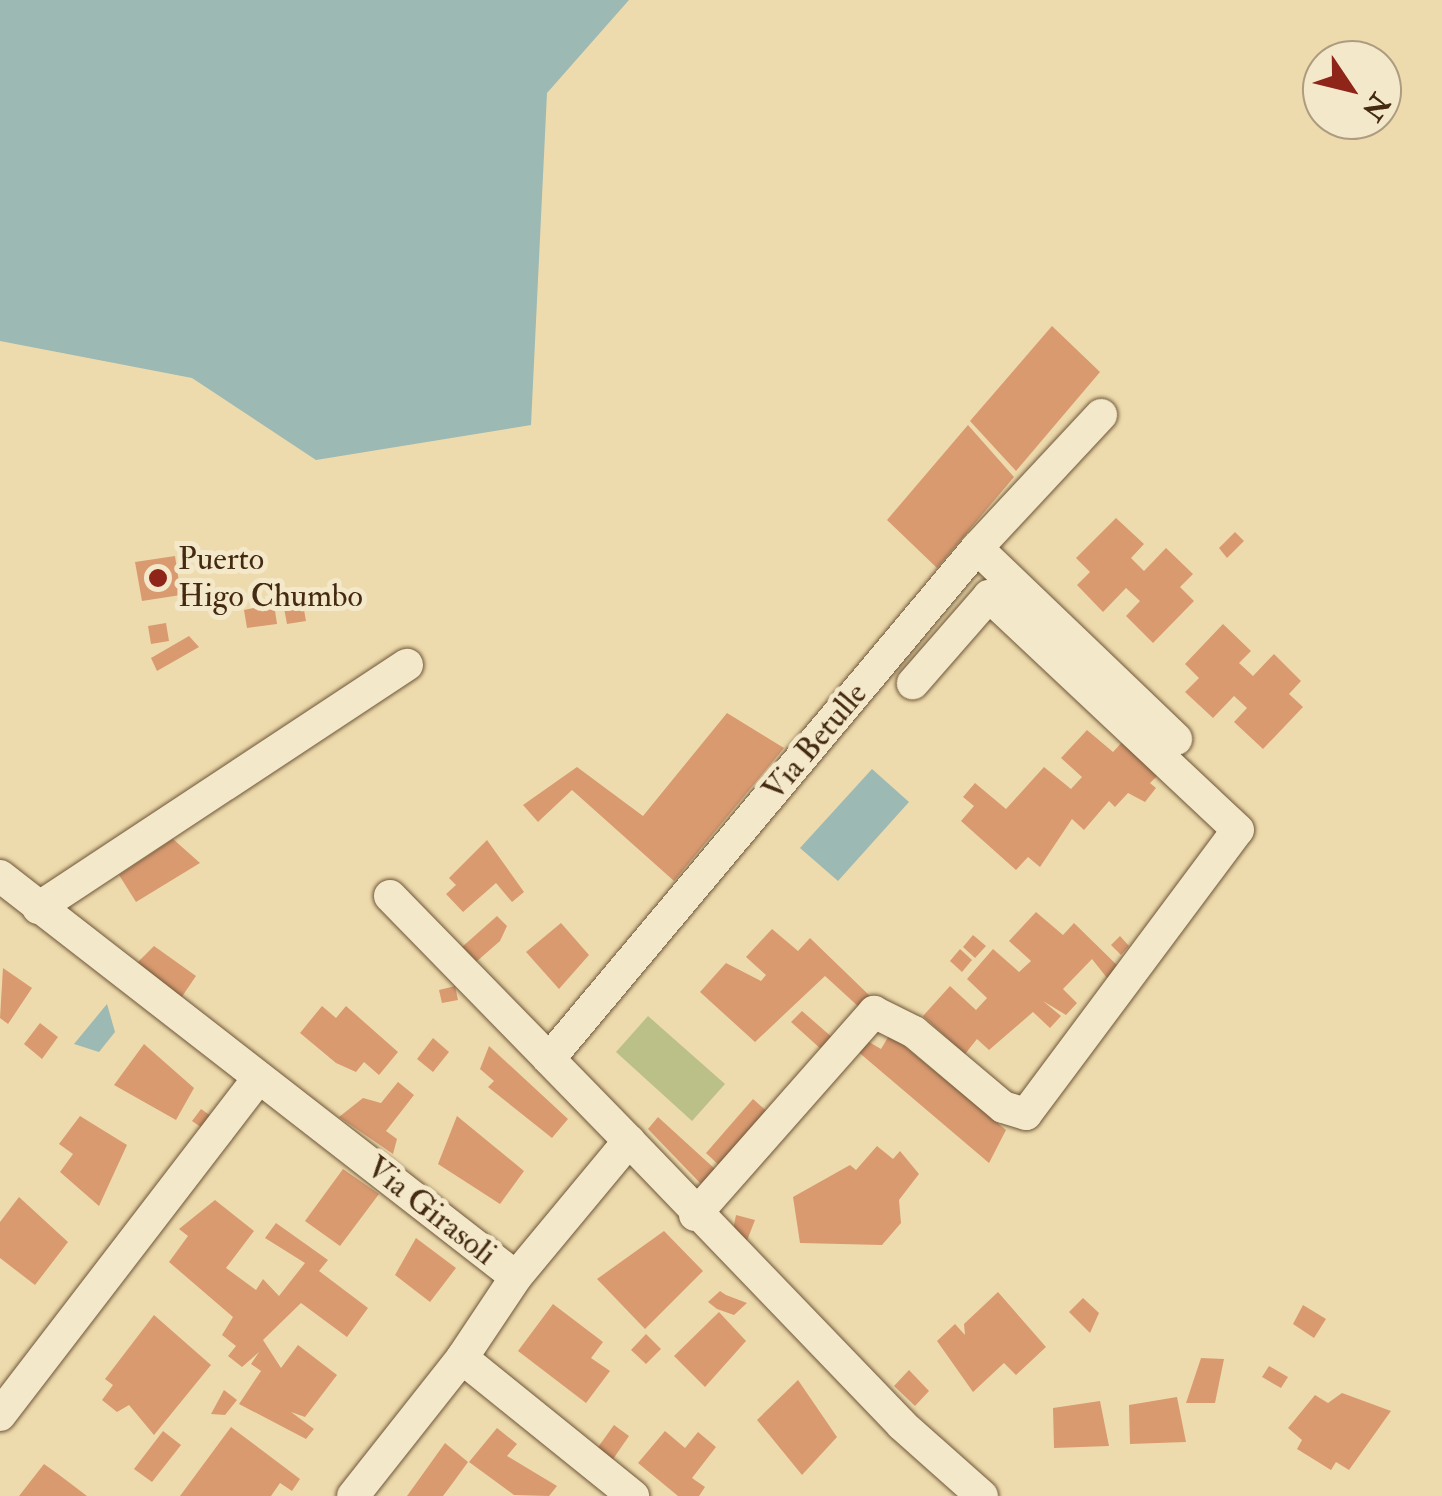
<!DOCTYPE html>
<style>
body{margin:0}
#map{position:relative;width:1442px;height:1496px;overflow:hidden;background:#eedbad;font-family:"IM FELL Double Pica",serif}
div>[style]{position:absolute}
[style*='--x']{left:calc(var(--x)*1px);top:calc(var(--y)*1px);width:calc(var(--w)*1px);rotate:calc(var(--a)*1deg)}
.green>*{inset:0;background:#bbbf88}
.water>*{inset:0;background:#9cb9b4}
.building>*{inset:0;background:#d99a70}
.roads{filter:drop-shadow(0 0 2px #6e5638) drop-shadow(0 0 2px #6e5638)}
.minor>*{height:32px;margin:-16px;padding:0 16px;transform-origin:16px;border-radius:16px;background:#f4e8ca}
.dots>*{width:28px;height:28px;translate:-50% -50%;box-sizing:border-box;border:5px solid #f4e8ca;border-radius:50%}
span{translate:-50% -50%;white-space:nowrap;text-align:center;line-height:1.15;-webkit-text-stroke:10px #f4e8ca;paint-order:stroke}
.poi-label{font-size:32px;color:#442a11}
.left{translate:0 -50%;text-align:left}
.street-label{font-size:32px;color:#442a11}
.north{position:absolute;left:1302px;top:40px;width:100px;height:100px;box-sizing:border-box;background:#f4e8ca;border:2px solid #ae9c80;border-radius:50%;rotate:125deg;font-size:28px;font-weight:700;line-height:40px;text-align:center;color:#442a11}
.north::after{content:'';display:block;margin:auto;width:35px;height:45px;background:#8f2418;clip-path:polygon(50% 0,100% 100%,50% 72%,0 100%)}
</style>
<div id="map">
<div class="green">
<i style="clip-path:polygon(648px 1016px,725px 1084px,692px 1121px,616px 1052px)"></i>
</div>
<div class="water">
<i style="clip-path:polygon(0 0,629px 0,547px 93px,531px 425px,316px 460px,192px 378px,0 341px)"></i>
<i style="clip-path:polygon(872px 769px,909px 802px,838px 881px,800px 848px)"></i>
<i style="clip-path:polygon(107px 1004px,115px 1032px,99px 1052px,74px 1044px)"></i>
</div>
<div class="building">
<i style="clip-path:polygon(1052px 326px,1100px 372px,1016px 471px,970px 421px)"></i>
<i style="clip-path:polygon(968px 425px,1014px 477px,937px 568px,887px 520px)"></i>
<i style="clip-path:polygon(1116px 518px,1144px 544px,1131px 558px,1144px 571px,1166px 548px,1193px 574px,1180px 587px,1194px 601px,1153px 643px,1126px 616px,1140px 601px,1126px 588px,1103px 612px,1077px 585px,1090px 572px,1076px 558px)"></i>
<i style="clip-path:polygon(1235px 532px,1244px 541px,1227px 558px,1219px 548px)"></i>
<i style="clip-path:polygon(175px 556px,181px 595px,142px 601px,135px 562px)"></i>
<i style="clip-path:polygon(302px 599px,306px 621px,287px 624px,283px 603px)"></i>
<i style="clip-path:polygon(274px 604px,277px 624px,247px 628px,244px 610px)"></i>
<i style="clip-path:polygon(166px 623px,169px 641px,151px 644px,148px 626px)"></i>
<i style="clip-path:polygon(1223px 624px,1251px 651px,1239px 663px,1253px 676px,1274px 654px,1301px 681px,1289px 694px,1303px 707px,1263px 749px,1234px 722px,1247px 708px,1234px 696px,1213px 718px,1185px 692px,1199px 678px,1185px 664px)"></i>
<i style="clip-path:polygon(189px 636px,199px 647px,157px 671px,151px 658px)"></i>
<i style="clip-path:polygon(727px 713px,784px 748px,674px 881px,572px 790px,538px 822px,523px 805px,577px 767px,643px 816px)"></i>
<i style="clip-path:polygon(1087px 730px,1113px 752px,1125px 739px,1162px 771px,1150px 783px,1156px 788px,1145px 802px,1128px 793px,1115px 807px,1109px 801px,1084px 830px,1072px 819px,1040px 867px,1028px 857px,1016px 870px,961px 821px,974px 806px,963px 797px,975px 783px,1006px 809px,1044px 767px,1071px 789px,1082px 777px,1061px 758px)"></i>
<i style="clip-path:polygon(173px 839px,200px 863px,136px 902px,119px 875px)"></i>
<i style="clip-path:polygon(487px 840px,524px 892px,512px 902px,496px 883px,463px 912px,446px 894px,456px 885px,449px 878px)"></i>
<i style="clip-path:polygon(1036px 912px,1063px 935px,1074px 923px,1122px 970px,1111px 983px,1092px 959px,1063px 989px,1077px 1003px,1066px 1015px,1043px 1001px,1061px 1016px,1050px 1028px,1033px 1012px,989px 1050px,977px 1039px,965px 1054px,923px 1016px,950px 986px,976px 1010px,987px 998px,967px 979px,993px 949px,1019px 972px,1031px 961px,1009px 941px)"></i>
<i style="clip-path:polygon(497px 916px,507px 926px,500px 941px,476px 962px,462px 947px)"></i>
<i style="clip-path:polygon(561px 923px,589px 955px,559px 989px,526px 952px)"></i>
<i style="clip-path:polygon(772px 929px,798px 951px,810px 938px,870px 996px,860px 1008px,825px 976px,755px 1042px,700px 992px,726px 963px,761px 981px,766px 975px,746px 957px)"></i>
<i style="clip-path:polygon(973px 935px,986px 946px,975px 958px,963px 947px)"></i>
<i style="clip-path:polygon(1120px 936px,1129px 946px,1121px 955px,1111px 945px)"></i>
<i style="clip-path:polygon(154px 946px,196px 976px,181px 998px,135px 965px)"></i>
<i style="clip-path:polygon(960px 949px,972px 960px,962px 972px,950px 961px)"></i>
<i style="clip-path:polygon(3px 968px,32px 988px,8px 1024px,0 1018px)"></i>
<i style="clip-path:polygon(455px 986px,458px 1000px,442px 1003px,439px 990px)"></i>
<i style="clip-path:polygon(322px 1006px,336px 1018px,346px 1006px,398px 1052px,379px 1075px,364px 1062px,356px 1072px,336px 1063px,300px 1033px)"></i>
<i style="clip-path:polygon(802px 1011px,833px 1038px,822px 1050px,791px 1022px)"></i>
<i style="clip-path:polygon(40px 1023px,58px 1037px,42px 1059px,24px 1044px)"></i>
<i style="clip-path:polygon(890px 1034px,1006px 1130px,989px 1163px,856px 1050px,864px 1039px,881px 1049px)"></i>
<i style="clip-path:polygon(433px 1038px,449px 1052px,433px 1072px,417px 1059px)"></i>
<i style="clip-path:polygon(144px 1044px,194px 1088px,176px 1120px,114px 1085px)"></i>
<i style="clip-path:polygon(489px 1046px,568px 1119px,552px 1138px,488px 1087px,494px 1081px,480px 1069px)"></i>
<i style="clip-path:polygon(398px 1082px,414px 1095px,386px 1131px,397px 1139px,393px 1154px,339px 1117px,363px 1098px,381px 1103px)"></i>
<i style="clip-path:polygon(753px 1099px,770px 1114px,723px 1169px,706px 1153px)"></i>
<i style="clip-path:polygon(201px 1109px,214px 1118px,205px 1130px,192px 1121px)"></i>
<i style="clip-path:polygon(80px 1116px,127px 1145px,99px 1206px,60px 1172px,73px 1154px,59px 1144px)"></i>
<i style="clip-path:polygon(457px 1116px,524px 1171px,500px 1204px,438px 1164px)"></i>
<i style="clip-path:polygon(658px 1117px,715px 1169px,701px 1184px,648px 1129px)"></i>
<i style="clip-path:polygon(877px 1146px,893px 1159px,900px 1151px,919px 1174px,899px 1200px,901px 1223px,882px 1245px,800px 1243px,793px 1197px,850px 1165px,856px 1170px)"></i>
<i style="clip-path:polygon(343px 1169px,379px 1194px,340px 1246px,305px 1221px)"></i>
<i style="clip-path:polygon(19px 1197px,68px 1242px,35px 1285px,0 1258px,0 1222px)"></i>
<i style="clip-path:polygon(215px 1200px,254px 1231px,226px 1268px,256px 1290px,263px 1279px,279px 1296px,305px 1263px,265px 1238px,276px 1223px,328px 1260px,319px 1271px,368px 1308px,347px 1337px,301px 1303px,263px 1340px,281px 1368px,298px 1345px,337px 1375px,305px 1417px,291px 1412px,314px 1429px,306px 1439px,239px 1404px,261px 1371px,251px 1364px,259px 1352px,242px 1367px,228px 1356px,236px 1346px,222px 1335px,233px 1317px,169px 1262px,188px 1236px,179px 1229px)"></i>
<i style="clip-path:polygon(736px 1215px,755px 1220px,746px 1243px,733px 1230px)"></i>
<i style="clip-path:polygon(664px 1231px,703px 1271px,645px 1329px,597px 1279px)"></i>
<i style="clip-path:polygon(416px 1238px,456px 1268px,430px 1302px,395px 1275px)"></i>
<i style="clip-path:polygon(720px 1291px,726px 1295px,747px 1303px,734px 1315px,717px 1309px,708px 1302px)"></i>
<i style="clip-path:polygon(998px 1292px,1046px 1347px,1016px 1375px,1004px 1363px,973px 1392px,937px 1341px,955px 1324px,965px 1335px,964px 1324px)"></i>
<i style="clip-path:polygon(1083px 1298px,1099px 1313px,1090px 1333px,1069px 1312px)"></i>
<i style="clip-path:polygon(553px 1304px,603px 1342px,591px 1358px,610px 1371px,586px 1403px,518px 1351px)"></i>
<i style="clip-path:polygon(1303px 1305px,1326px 1319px,1314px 1338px,1293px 1324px)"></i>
<i style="clip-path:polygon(719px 1312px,746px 1341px,705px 1387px,674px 1356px)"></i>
<i style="clip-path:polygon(154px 1315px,211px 1365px,154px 1435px,129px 1405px,117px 1412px,102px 1400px,113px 1385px,105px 1379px)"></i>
<i style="clip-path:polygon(646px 1334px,661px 1349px,646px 1364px,631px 1350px)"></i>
<i style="clip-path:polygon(1201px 1358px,1224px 1359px,1215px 1403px,1186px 1403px)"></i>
<i style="clip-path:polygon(1269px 1366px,1288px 1377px,1281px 1388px,1262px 1377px)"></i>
<i style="clip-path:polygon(909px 1370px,929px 1391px,915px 1406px,894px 1386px)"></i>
<i style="clip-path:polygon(798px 1380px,837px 1437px,802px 1475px,757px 1420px)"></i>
<i style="clip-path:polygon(224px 1390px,237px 1400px,225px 1415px,211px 1414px)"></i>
<i style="clip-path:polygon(1342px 1393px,1391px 1411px,1349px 1470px,1336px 1462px,1331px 1470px,1297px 1449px,1302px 1440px,1288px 1428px,1315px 1395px,1328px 1403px)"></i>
<i style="clip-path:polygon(1177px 1397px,1186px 1442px,1130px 1444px,1129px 1405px)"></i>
<i style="clip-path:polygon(1100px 1401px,1109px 1446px,1054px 1448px,1053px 1408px)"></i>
<i style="clip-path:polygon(614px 1425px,629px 1436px,611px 1462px,596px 1450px)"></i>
<i style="clip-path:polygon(231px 1427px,300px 1479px,292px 1491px,280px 1483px,271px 1496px,180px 1496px)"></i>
<i style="clip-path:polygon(497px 1428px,517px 1444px,507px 1456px,557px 1486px,549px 1496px,514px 1495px,469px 1462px)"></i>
<i style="clip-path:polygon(163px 1431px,181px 1445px,152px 1482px,134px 1469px)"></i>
<i style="clip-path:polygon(665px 1431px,685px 1448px,698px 1432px,716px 1447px,692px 1478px,705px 1487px,699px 1496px,678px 1496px,638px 1463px)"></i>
<i style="clip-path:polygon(445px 1443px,468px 1462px,452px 1484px,443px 1496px,407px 1496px)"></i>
<i style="clip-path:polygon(44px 1464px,58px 1474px,87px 1496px,19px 1496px)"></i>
</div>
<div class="roads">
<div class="minor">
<i style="--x:977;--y:548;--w:182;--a:-47"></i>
<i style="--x:0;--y:876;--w:653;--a:37.85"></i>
<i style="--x:516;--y:1277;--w:177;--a:-50.3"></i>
<i style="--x:629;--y:1141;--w:394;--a:46.1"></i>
<i style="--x:902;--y:1425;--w:107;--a:41.6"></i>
<i style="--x:390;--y:896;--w:228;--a:45.7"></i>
<i style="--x:38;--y:908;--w:442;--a:-33.4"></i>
<i style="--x:629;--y:1141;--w:115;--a:-134.3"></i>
<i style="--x:549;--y:1059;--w:667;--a:-50.05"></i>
<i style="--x:977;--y:548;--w:276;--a:43.8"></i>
<i style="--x:695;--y:1215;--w:271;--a:-48.6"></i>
<i style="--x:874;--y:1012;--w:45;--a:26.6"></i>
<i style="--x:914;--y:1032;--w:116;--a:40.1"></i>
<i style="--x:1003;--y:1107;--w:24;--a:17"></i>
<i style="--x:1026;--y:1114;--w:354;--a:-53.3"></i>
<i style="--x:1238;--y:830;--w:342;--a:-136.8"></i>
<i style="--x:989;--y:596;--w:116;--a:131.1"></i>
<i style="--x:516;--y:1277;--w:97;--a:123.7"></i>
<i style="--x:462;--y:1358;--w:220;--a:38.9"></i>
<i style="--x:0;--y:1415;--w:425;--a:-52.5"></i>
<i style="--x:353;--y:1496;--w:176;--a:-51.7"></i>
</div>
</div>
<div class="dots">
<i style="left:158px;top:578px;background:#8f2418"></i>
</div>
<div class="poi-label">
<span class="left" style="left:178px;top:578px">Puerto<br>Higo Chumbo</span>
</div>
<div class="street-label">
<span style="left:815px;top:742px;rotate:-50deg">Via Betulle</span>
<span style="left:431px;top:1211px;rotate:38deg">Via Girasoli</span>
</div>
<div class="north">N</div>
</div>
